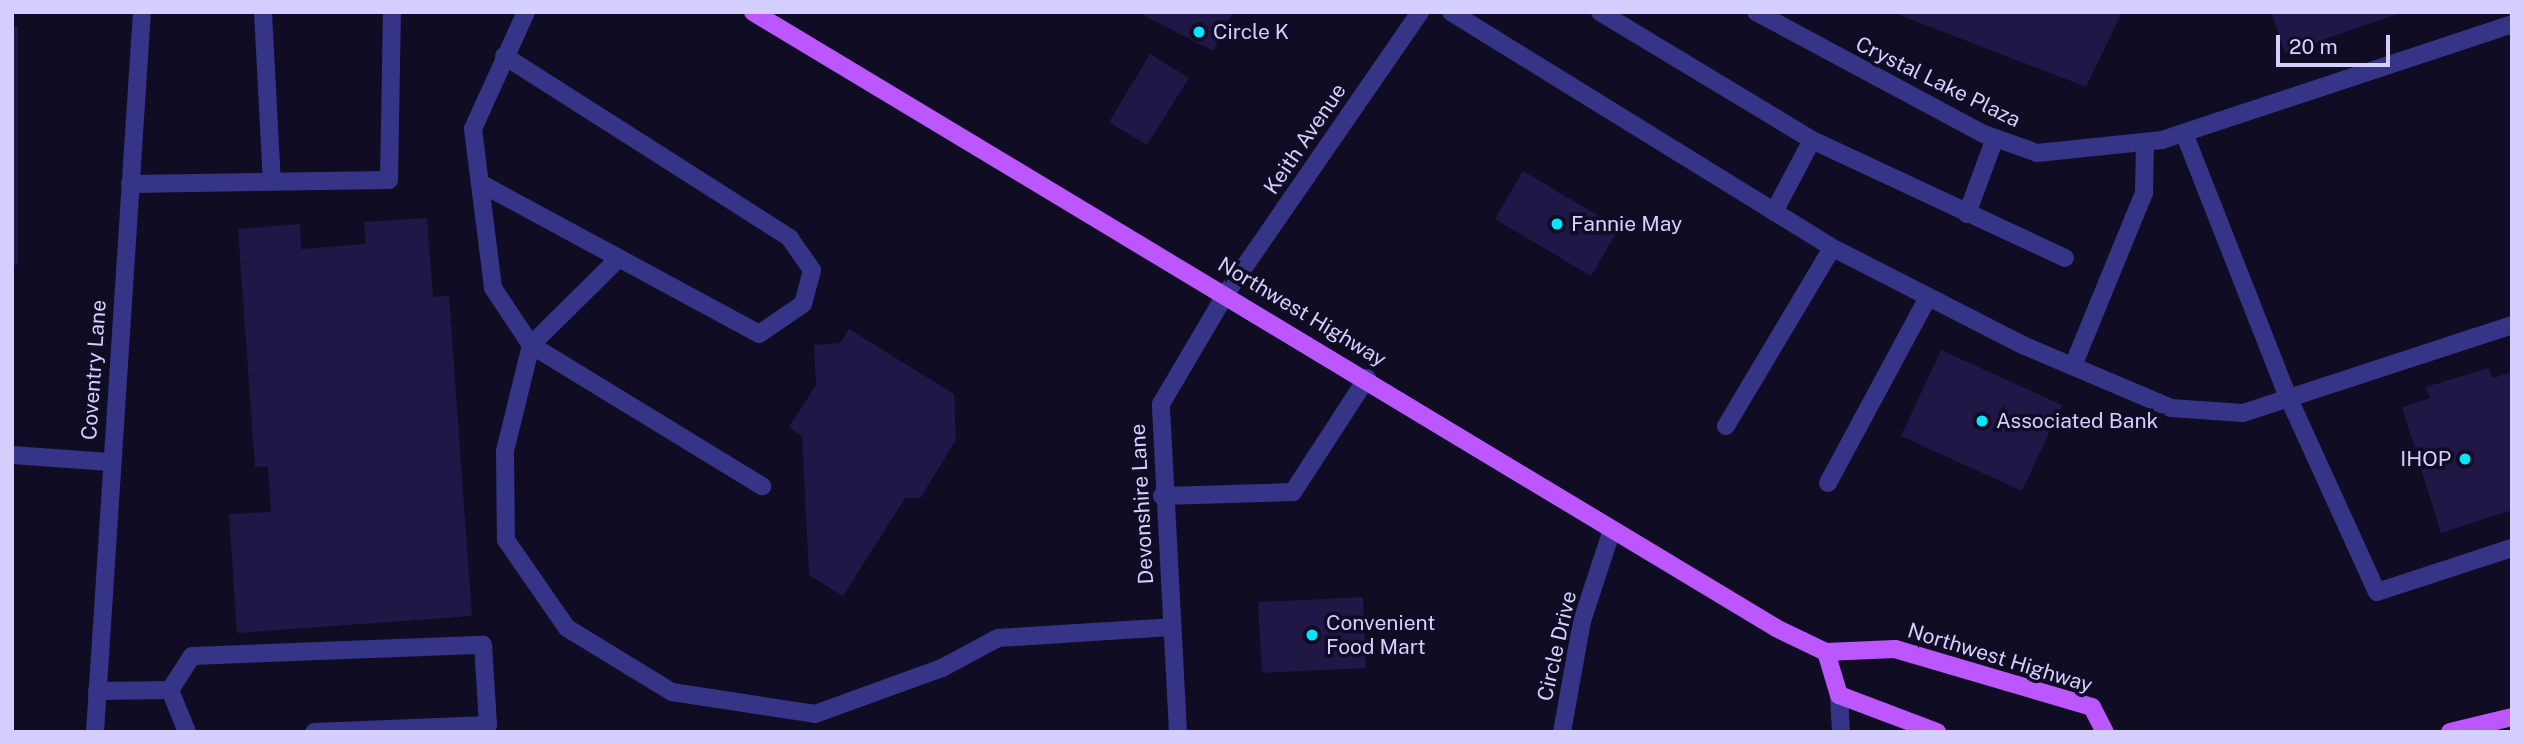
<!DOCTYPE html>
<style>
body{margin:0}
#map{position:relative;width:2524px;height:744px;overflow:hidden;background:#100c24;font-family:"Public Sans",sans-serif}
div>[style]{position:absolute}
[style*='--x']{left:calc(var(--x)*1px);top:calc(var(--y)*1px);width:calc(var(--w)*1px);rotate:calc(var(--a)*1deg)}
.building>*{inset:0;background:#201746}
.service>*{height:18px;margin:-9px;padding:0 9px;transform-origin:9px;border-radius:9px;background:#353486}
.minor>*{height:18px;margin:-9px;padding:0 9px;transform-origin:9px;border-radius:9px;background:#353486}
.primary>*{height:18px;margin:-9px;padding:0 9px;transform-origin:9px;border-radius:9px;background:#bc56ff}
.dots>*{width:19px;height:19px;translate:-50% -50%;box-sizing:border-box;border:4px solid #100c24;border-radius:50%}
span{translate:-50% -50%;white-space:nowrap;text-align:center;line-height:1.15;-webkit-text-stroke:7px #100c24;paint-order:stroke}
.poi-label{font-size:21px;color:#d4cfff}
.left{translate:0 -50%;text-align:left}
.right{translate:-100% -50%;text-align:right}
.street-label{font-size:21px;color:#d4cfff}
.frame{position:absolute;inset:0;border:14px solid #d4cfff;pointer-events:none}
.scale{position:absolute;left:2276px;top:35px;width:114px;height:32px;box-sizing:border-box;border:4px solid #d4cfff;border-top:0;padding-left:9px;font-size:21px;line-height:24px;white-space:nowrap;color:#d4cfff;-webkit-text-stroke:5px #100c24;paint-order:stroke}
</style>
<div id="map">
<div class="building">
<i style="clip-path:polygon(1137px 12px,1233px 12px,1213px 51px)"></i>
<i style="clip-path:polygon(1892px 12px,2122px 12px,2086px 87px)"></i>
<i style="clip-path:polygon(2271px 12px,2400px 12px,2400px 13px,2285px 53px)"></i>
<i style="clip-path:polygon(12px 26px,18px 26px,18px 265px,12px 265px)"></i>
<i style="clip-path:polygon(1150px 54px,1189px 78px,1147px 145px,1109px 122px)"></i>
<i style="clip-path:polygon(1523px 171px,1619px 228px,1591px 276px,1495px 219px)"></i>
<i style="clip-path:polygon(427px 218px,433px 297px,449px 295px,472px 616px,237px 633px,229px 514px,271px 512px,268px 466px,255px 467px,238px 229px,300px 224px,301px 249px,366px 244px,364px 222px)"></i>
<i style="clip-path:polygon(849px 329px,954px 394px,956px 440px,920px 498px,905px 498px,843px 596px,809px 575px,802px 436px,789px 427px,816px 385px,814px 345px,840px 343px)"></i>
<i style="clip-path:polygon(1941px 350px,2062px 405px,2022px 491px,1901px 436px)"></i>
<i style="clip-path:polygon(2489px 368px,2492px 378px,2512px 372px,2512px 510px,2441px 533px,2402px 407px,2430px 398px,2426px 387px)"></i>
<i style="clip-path:polygon(1363px 597px,1366px 668px,1262px 673px,1258px 602px)"></i>
</div>
<div class="service">
<i style="--x:263;--y:12;--w:170;--a:87"></i>
<i style="--x:526;--y:12;--w:128;--a:114.4"></i>
<i style="--x:473;--y:129;--w:160;--a:82.8"></i>
<i style="--x:493;--y:288;--w:69;--a:56.3"></i>
<i style="--x:531;--y:345;--w:109;--a:103.8"></i>
<i style="--x:505;--y:451;--w:89;--a:89.4"></i>
<i style="--x:506;--y:540;--w:107;--a:55.3"></i>
<i style="--x:567;--y:628;--w:123;--a:31.4"></i>
<i style="--x:672;--y:692;--w:145;--a:8.7"></i>
<i style="--x:815;--y:714;--w:135;--a:-19.9"></i>
<i style="--x:942;--y:668;--w:64;--a:-28.2"></i>
<i style="--x:998;--y:638;--w:173;--a:-3.6"></i>
<i style="--x:1451;--y:12;--w:453;--a:31.7"></i>
<i style="--x:1837;--y:250;--w:211;--a:27.1"></i>
<i style="--x:2025;--y:346;--w:159;--a:23"></i>
<i style="--x:2171;--y:408;--w:72;--a:4"></i>
<i style="--x:2243;--y:413;--w:283;--a:-18.1"></i>
<i style="--x:1600;--y:12;--w:248;--a:31.1"></i>
<i style="--x:1812;--y:140;--w:279;--a:25"></i>
<i style="--x:1756;--y:12;--w:259;--a:28.2"></i>
<i style="--x:1984;--y:134;--w:56;--a:19.7"></i>
<i style="--x:2037;--y:153;--w:126;--a:-5.9"></i>
<i style="--x:2162;--y:140;--w:369;--a:-18.3"></i>
<i style="--x:2184;--y:133;--w:286;--a:68.5"></i>
<i style="--x:2289;--y:399;--w:212;--a:65.5"></i>
<i style="--x:2377;--y:592;--w:142;--a:-18.1"></i>
<i style="--x:480;--y:183;--w:317;--a:28.4"></i>
<i style="--x:759;--y:334;--w:53;--a:-34.3"></i>
<i style="--x:803;--y:304;--w:35;--a:-75"></i>
<i style="--x:812;--y:270;--w:39;--a:-125"></i>
<i style="--x:790;--y:238;--w:339;--a:-147.5"></i>
<i style="--x:130;--y:184;--w:259;--a:-0.9"></i>
<i style="--x:389;--y:180;--w:168;--a:-89"></i>
<i style="--x:1774;--y:212;--w:81;--a:-62.2"></i>
<i style="--x:1967;--y:214;--w:81;--a:-69.8"></i>
<i style="--x:619;--y:258;--w:124;--a:135.3"></i>
<i style="--x:531;--y:345;--w:271;--a:31.4"></i>
<i style="--x:2073;--y:366;--w:187;--a:-67.7"></i>
<i style="--x:2144;--y:193;--w:50;--a:-88.9"></i>
<i style="--x:1726;--y:426;--w:207;--a:-59.2"></i>
<i style="--x:1828;--y:483;--w:211;--a:-61.7"></i>
<i style="--x:1162;--y:496;--w:131;--a:-1.7"></i>
<i style="--x:1293;--y:492;--w:136;--a:-57"></i>
<i style="--x:170;--y:690;--w:40;--a:-57.1"></i>
<i style="--x:192;--y:656;--w:291;--a:-2.2"></i>
<i style="--x:483;--y:645;--w:80;--a:86.4"></i>
<i style="--x:488;--y:725;--w:174;--a:177.7"></i>
<i style="--x:97;--y:691;--w:73;--a:-0.8"></i>
<i style="--x:170;--y:690;--w:45;--a:68"></i>
<i style="--x:1839;--y:695;--w:37;--a:87"></i>
</div>
<div class="minor">
<i style="--x:12;--y:455;--w:98;--a:4.1"></i>
<i style="--x:95;--y:732;--w:722;--a:-86.27"></i>
<i style="--x:1178;--y:732;--w:328;--a:-93"></i>
<i style="--x:1161;--y:404;--w:130;--a:-59.5"></i>
<i style="--x:1227;--y:292;--w:340;--a:-55.4"></i>
<i style="--x:1562;--y:732;--w:113;--a:-79.8"></i>
<i style="--x:1582;--y:621;--w:96;--a:-71.8"></i>
</div>
<div class="primary">
<i style="--x:753;--y:12;--w:1194;--a:31.05"></i>
<i style="--x:1776;--y:628;--w:55;--a:25.6"></i>
<i style="--x:1826;--y:652;--w:69;--a:-2.5"></i>
<i style="--x:1895;--y:649;--w:205;--a:16.4"></i>
<i style="--x:2092;--y:707;--w:28;--a:63"></i>
<i style="--x:1826;--y:652;--w:45;--a:73.2"></i>
<i style="--x:1839;--y:695;--w:105;--a:20.7"></i>
<i style="--x:2450;--y:732;--w:64;--a:-13.6"></i>
</div>
<div class="dots">
<i style="left:1199px;top:32px;background:#00e6fa"></i>
<i style="left:1557px;top:224px;background:#00e6fa"></i>
<i style="left:1982px;top:421px;background:#00e6fa"></i>
<i style="left:2465px;top:459px;background:#00e6fa"></i>
<i style="left:1312px;top:635px;background:#00e6fa"></i>
</div>
<div class="poi-label">
<span class="left" style="left:1213px;top:32px">Circle K</span>
<span class="left" style="left:1571px;top:224px">Fannie May</span>
<span class="left" style="left:1996px;top:421px">Associated Bank</span>
<span class="right" style="left:2451px;top:459px">IHOP</span>
<span class="left" style="left:1326px;top:635px">Convenient<br>Food Mart</span>
</div>
<div class="street-label">
<span style="left:1938px;top:82px;rotate:26deg">Crystal Lake Plaza</span>
<span style="left:1305px;top:139px;rotate:-56deg">Keith Avenue</span>
<span style="left:1302px;top:312px;rotate:31deg">Northwest Highway</span>
<span style="left:94px;top:370px;rotate:-86deg">Coventry Lane</span>
<span style="left:1142px;top:504px;rotate:-93deg">Devonshire Lane</span>
<span style="left:1557px;top:646px;rotate:-77deg">Circle Drive</span>
<span style="left:2000px;top:658px;rotate:17deg">Northwest Highway</span>
</div>
<div class="frame"></div>
<div class="scale">20 m</div>
</div>
